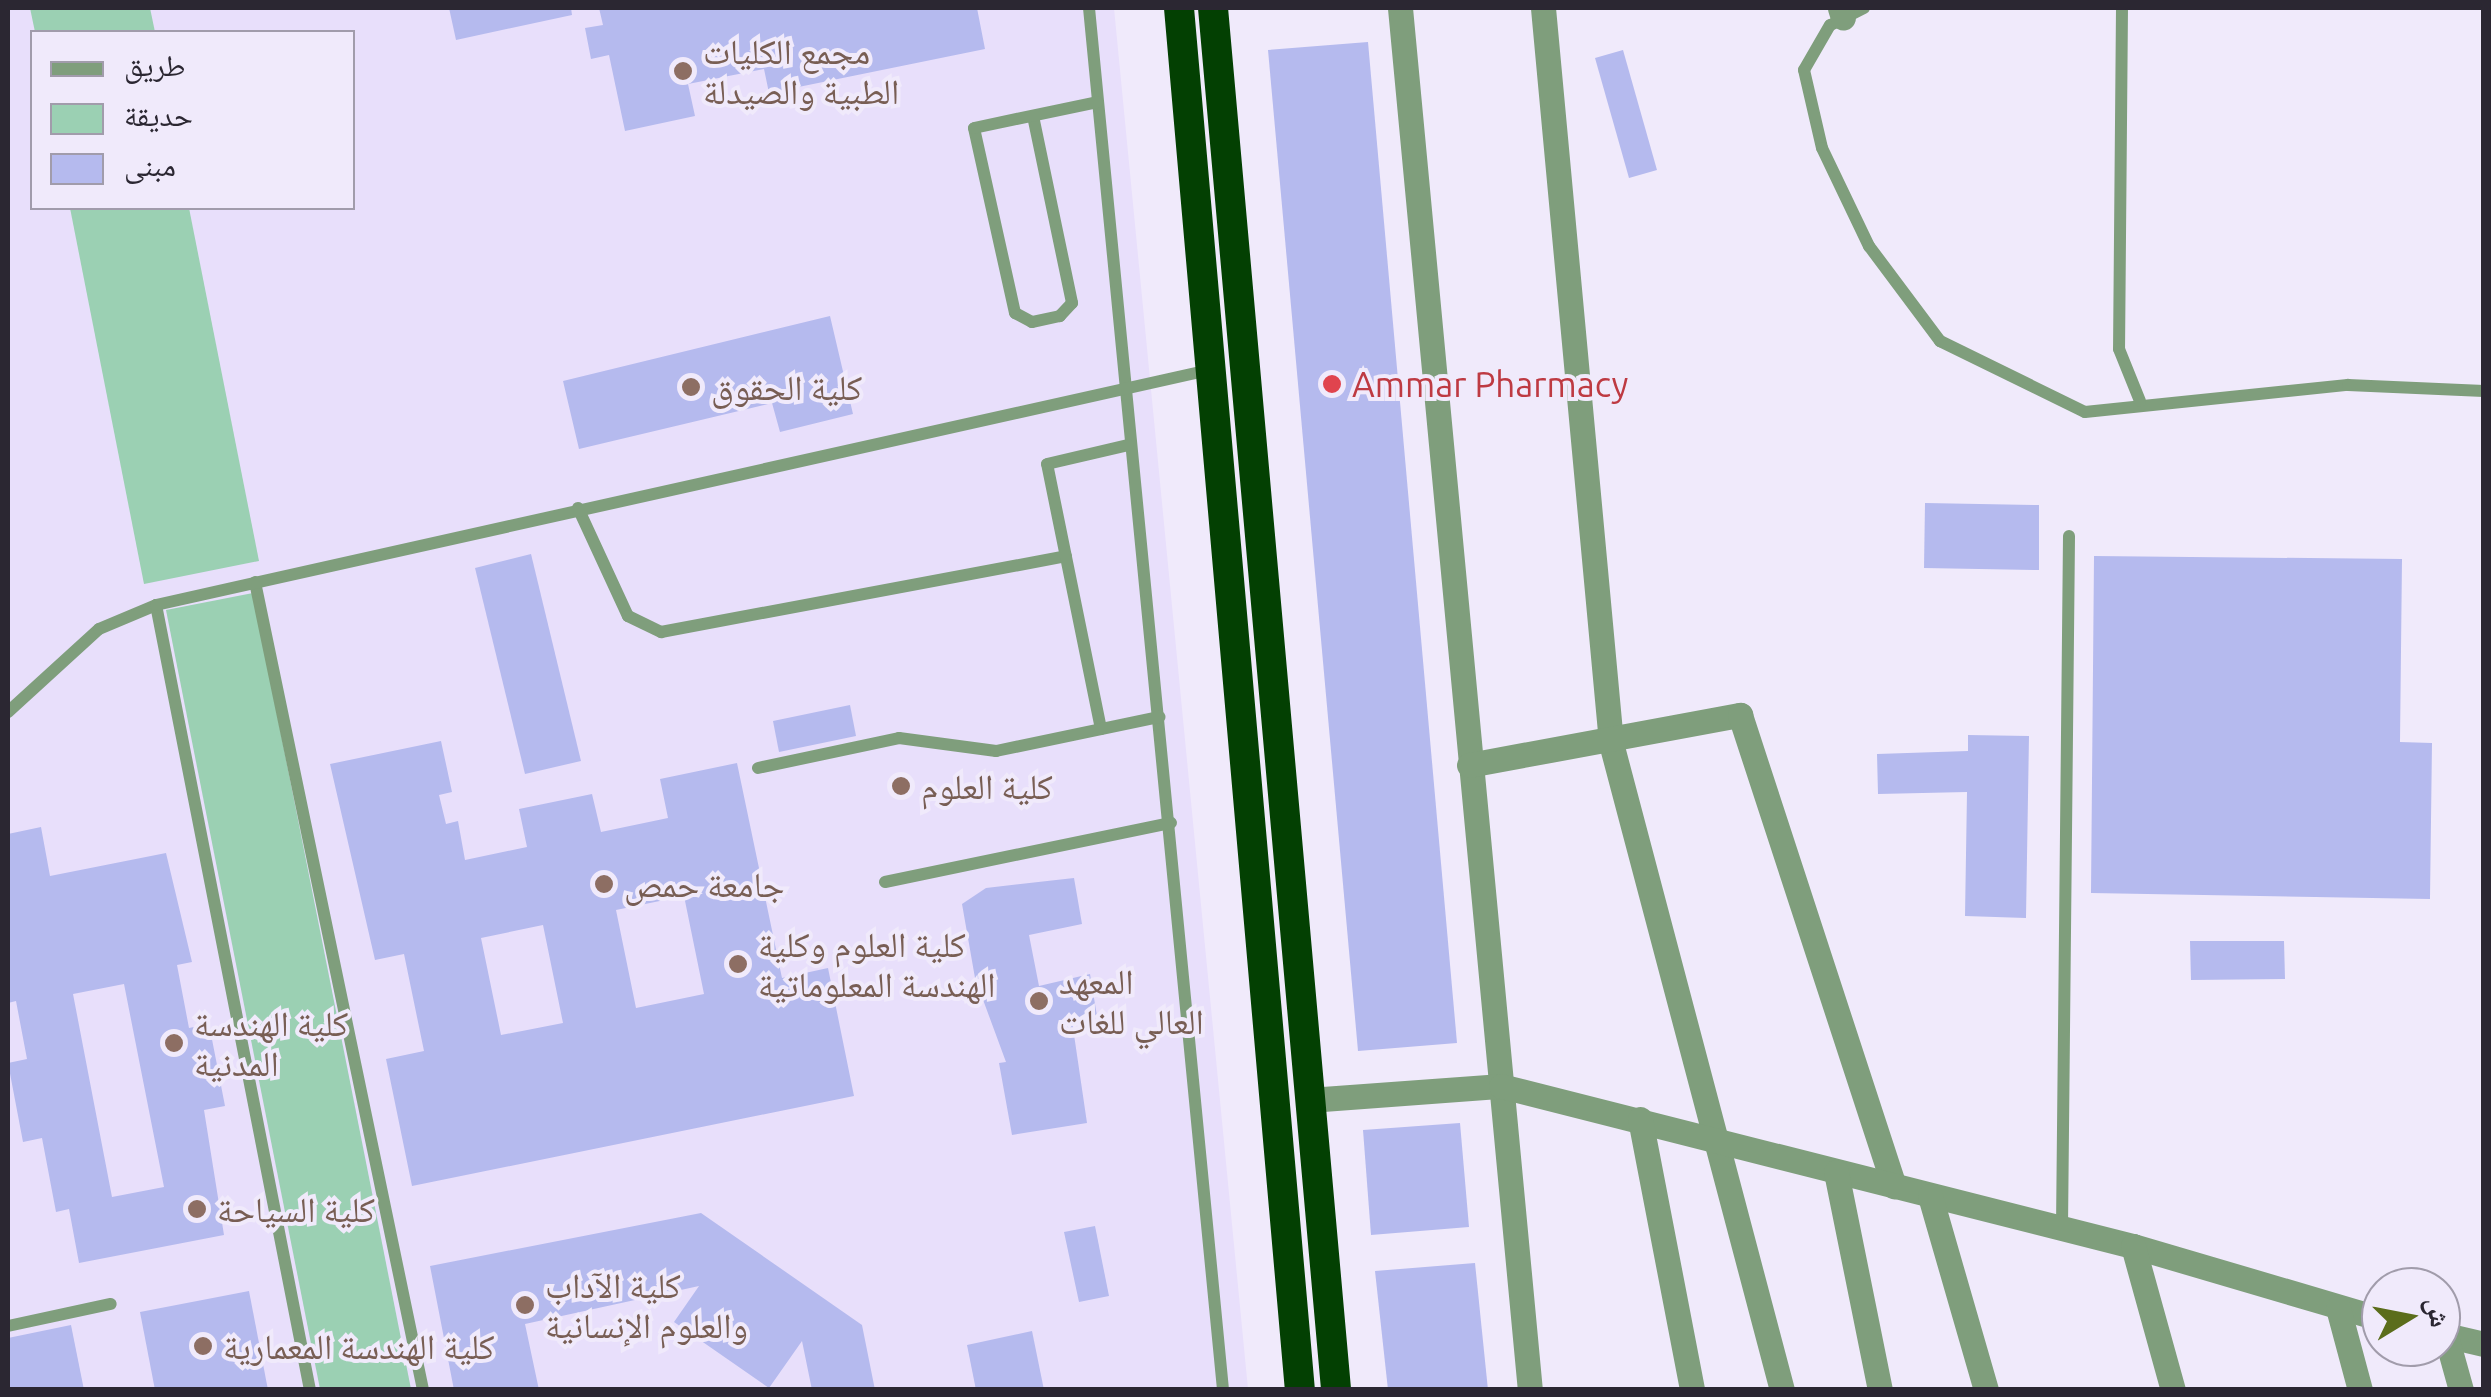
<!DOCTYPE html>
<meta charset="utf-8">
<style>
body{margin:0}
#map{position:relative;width:2491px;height:1397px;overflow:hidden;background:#f0eafb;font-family:Ubuntu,"Noto Naskh Arabic",sans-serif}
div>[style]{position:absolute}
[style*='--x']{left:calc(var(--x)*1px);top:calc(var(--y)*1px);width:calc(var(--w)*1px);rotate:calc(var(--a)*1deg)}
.built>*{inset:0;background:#e8dffb}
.green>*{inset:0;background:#9bd0b3}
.building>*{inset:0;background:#b5baee}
.lane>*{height:12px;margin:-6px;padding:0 6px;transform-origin:6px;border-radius:6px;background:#7f9e7c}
.street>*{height:25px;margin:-12.5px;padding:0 12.5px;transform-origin:12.5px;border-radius:12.5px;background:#7f9e7c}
.highway>*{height:30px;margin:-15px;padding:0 15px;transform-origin:15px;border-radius:15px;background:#034002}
.dots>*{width:28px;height:28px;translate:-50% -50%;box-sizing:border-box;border:5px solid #f0eafb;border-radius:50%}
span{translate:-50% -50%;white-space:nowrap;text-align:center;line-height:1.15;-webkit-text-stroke:8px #f0eafb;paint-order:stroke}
.education-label{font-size:35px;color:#785e54}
.left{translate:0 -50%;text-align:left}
.health-label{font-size:35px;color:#be3a42}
.frame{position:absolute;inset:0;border:10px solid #2b2732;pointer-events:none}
.legend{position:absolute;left:30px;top:30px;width:325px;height:180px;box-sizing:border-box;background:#f0eafb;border:2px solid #a19cab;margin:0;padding:12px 18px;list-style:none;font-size:30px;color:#2b2732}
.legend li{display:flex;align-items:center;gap:20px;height:50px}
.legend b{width:50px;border:2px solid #a19cab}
.north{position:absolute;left:2361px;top:1267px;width:100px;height:100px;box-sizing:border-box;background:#f0eafb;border:2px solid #a19cab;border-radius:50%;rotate:80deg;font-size:28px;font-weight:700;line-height:40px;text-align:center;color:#2b2732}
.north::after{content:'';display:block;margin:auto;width:35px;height:45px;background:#5b6d1b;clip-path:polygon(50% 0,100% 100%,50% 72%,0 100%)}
</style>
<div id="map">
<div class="built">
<i style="clip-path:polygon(evenodd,8px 8px,1114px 8px,1248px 1389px,8px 1390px,8px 8px,32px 32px,352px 32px,352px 208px,32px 208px,32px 32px)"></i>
</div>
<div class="green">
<i style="clip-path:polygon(30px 8px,150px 8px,155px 32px,35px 32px)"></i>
<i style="clip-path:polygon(70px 208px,189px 208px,259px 561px,144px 584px)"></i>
<i style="clip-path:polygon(253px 593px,411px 1389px,320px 1389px,166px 610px)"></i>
</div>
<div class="building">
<i style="clip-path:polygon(449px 8px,571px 8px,572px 15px,456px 40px)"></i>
<i style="clip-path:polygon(599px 8px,977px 8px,985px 49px,769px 93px,764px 69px,688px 84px,695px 116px,625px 131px,609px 55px,591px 59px,585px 28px,603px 25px)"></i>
<i style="clip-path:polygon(1368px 42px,1457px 1043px,1358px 1051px,1268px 50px)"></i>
<i style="clip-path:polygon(1623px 50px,1657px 170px,1629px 178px,1595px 58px)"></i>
<i style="clip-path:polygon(830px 316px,853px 414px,780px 432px,772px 403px,579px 449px,563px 381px)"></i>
<i style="clip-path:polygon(1925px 503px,2039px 505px,2039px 570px,1924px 568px)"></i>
<i style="clip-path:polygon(531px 554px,581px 761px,525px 774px,475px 568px)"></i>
<i style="clip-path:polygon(2094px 556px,2402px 559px,2400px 742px,2432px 743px,2430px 899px,2091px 893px)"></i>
<i style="clip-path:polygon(850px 705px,856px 736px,779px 752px,773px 721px)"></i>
<i style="clip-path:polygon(1968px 735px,2029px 736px,2026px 918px,1965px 916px,1967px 792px,1878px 794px,1877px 754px,1968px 751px)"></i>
<i style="clip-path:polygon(evenodd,441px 741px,452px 792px,439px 795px,446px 824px,458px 821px,465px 860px,527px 847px,519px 809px,592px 794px,601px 832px,668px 818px,660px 779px,737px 763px,782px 978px,828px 968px,854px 1096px,412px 1186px,386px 1059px,424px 1051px,404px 954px,375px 960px,330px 764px,441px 741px,684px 896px,704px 994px,636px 1008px,616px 910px,684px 896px,441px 741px,543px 925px,563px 1023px,501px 1035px,481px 938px,543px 925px)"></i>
<i style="clip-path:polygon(evenodd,41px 827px,50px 876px,166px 853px,192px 962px,177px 965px,189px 1028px,209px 1024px,225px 1106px,204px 1110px,224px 1235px,79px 1263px,69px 1209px,56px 1212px,42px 1138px,23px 1142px,8px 1063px,27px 1059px,16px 1001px,8px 1003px,8px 834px,41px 827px,124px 984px,164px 1187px,112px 1197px,73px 994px,124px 984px)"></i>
<i style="clip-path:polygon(1074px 878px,1082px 924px,1029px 935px,1039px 986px,1090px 974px,1097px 1016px,1072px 1021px,1087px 1123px,1012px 1135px,999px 1063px,1006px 1062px,975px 978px,962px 904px,986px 888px)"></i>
<i style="clip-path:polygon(2190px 941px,2284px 941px,2285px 979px,2191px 980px)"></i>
<i style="clip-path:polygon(1460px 1123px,1469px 1227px,1371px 1235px,1363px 1130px)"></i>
<i style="clip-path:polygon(701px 1213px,862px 1325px,875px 1390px,812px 1390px,802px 1341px,769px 1388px,674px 1322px,699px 1286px,525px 1324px,539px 1390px,454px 1390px,430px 1266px)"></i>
<i style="clip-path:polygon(1095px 1226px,1109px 1296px,1079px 1302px,1064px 1232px)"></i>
<i style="clip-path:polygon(1475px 1263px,1488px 1390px,1388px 1390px,1375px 1271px)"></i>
<i style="clip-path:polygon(249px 1291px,268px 1390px,155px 1390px,140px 1312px)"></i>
<i style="clip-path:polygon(71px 1325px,84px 1390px,8px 1390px,8px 1338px)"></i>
<i style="clip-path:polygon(1032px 1331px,1044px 1390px,976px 1390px,967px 1345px)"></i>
</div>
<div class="lane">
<i style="--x:1089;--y:8;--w:1388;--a:84.46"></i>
<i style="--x:1864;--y:8;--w:38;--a:153"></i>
<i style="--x:1830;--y:25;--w:52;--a:120"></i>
<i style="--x:1804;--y:70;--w:80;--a:77"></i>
<i style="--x:1822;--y:148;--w:109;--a:64.4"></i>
<i style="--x:1869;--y:246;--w:119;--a:53.2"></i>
<i style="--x:1940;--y:341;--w:161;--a:26.1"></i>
<i style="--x:2085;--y:412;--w:264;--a:-5.9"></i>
<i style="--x:2348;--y:385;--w:136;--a:2.5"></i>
<i style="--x:2122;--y:8;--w:341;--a:90.5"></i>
<i style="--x:2119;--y:349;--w:56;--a:68"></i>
<i style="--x:1033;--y:116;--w:191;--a:78.2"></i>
<i style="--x:1072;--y:303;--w:18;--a:133"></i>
<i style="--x:1060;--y:316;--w:29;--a:168"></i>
<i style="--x:1032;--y:322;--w:19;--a:-152"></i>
<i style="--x:1015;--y:313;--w:189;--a:-102.5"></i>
<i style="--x:974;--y:128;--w:126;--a:-11.9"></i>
<i style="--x:578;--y:508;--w:119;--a:65.2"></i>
<i style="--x:628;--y:616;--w:37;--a:26"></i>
<i style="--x:661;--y:632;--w:412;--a:-10.6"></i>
<i style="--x:255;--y:582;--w:825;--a:78.25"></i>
<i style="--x:156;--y:605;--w:800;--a:78.9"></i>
<i style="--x:8;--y:712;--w:123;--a:-42.4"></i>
<i style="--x:99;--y:629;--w:62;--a:-22.8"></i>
<i style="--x:156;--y:605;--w:1079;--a:-12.58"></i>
<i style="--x:1101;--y:729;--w:270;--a:-101.5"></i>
<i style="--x:1047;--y:464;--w:83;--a:-13.2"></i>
<i style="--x:758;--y:768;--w:144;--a:-12"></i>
<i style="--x:899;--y:738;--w:98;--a:7.6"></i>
<i style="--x:996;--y:751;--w:167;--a:-11.8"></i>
<i style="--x:885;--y:882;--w:292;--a:-11.7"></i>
<i style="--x:2062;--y:1228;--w:692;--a:-89.42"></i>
<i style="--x:8;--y:1326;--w:105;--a:-12.1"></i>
</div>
<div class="street">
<i style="--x:1400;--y:8;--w:1388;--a:84.63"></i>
<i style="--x:1543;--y:8;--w:738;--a:84.71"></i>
<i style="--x:1611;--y:743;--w:669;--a:75.2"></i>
<i style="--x:1840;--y:8;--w:10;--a:73"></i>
<i style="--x:1469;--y:765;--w:276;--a:-10.5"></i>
<i style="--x:1740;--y:715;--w:496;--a:71.9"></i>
<i style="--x:1309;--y:1100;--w:193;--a:-4.2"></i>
<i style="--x:1501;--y:1086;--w:652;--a:14.21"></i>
<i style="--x:2133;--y:1246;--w:259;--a:16.4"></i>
<i style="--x:1640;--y:1119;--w:276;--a:79.1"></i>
<i style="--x:1836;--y:1172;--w:222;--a:78.6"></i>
<i style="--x:1930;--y:1196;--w:202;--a:73.9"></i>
<i style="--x:2133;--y:1246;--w:149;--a:74.5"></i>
<i style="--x:2338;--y:1308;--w:85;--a:75"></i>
<i style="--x:2441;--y:1334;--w:44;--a:13.1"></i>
<i style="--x:2446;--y:1336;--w:56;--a:74.5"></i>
</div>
<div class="highway">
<i style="--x:1179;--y:8;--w:1387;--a:85"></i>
<i style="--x:1213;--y:8;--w:1387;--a:84.91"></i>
</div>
<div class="dots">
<i style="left:683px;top:71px;background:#8d6e63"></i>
<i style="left:1332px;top:384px;background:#e0444e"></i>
<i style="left:691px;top:387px;background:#8d6e63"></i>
<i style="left:901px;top:786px;background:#8d6e63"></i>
<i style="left:604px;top:884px;background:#8d6e63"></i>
<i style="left:738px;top:964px;background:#8d6e63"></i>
<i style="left:1039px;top:1001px;background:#8d6e63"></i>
<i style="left:174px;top:1043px;background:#8d6e63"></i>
<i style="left:197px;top:1209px;background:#8d6e63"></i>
<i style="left:525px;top:1305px;background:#8d6e63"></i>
<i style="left:203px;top:1346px;background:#8d6e63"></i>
</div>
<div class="education-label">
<span class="left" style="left:703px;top:71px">مجمع الكليات<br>الطبية والصيدلة</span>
<span class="left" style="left:711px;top:387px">كلية الحقوق</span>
<span class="left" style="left:921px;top:786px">كلية العلوم</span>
<span class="left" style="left:624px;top:884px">جامعة حمص</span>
<span class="left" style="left:758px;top:964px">كلية العلوم وكلية<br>الهندسة المعلوماتية</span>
<span class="left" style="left:1059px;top:1001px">المعهد<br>العالي للغات</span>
<span class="left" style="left:194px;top:1043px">كلية الهندسة<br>المدنية</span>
<span class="left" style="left:217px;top:1209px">كلية السياحة</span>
<span class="left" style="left:545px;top:1305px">كلية الآداب<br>والعلوم الإنسانية</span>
<span class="left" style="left:223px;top:1346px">كلية الهندسة المعمارية</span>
</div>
<div class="health-label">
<span class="left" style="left:1352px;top:384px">Ammar Pharmacy</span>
</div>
<div class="frame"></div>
<ul class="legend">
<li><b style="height:12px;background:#7f9e7c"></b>طريق</li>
<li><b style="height:28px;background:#9bd0b3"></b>حديقة</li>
<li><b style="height:28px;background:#b5baee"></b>مبنى</li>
</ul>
<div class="north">ش</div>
</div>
